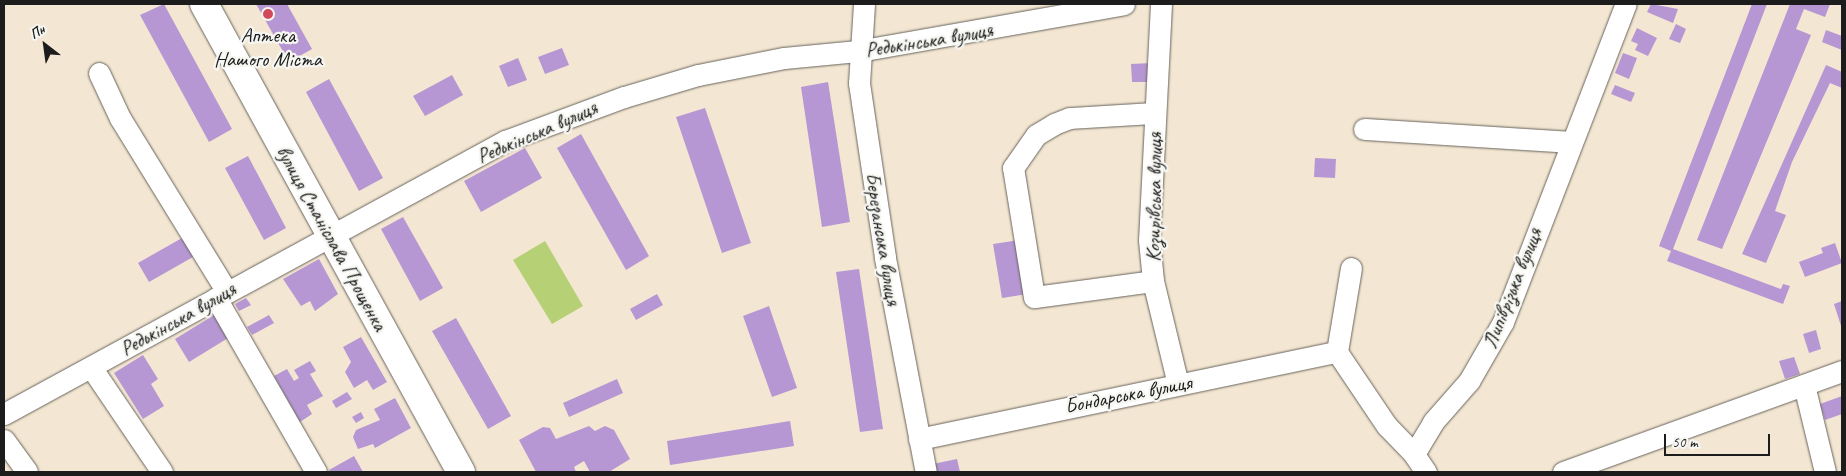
<!DOCTYPE html>
<meta charset="utf-8">
<style>
body{margin:0}
#map{position:relative;width:1846px;height:476px;overflow:hidden;background:#f3e6d2;font-family:Caveat,sans-serif}
div>[style]{position:absolute}
[style*='--x']{left:calc(var(--x)*1px);top:calc(var(--y)*1px);width:calc(var(--w)*1px);rotate:calc(var(--a)*1deg)}
.green>*{inset:0;background:#b6d075}
.building>*{inset:0;background:#b697d3}
.roads{filter:drop-shadow(0 0 1px #67635c) drop-shadow(0 0 1px #67635c)}
.minor>*{height:21px;margin:-10.5px;padding:0 10.5px;transform-origin:10.5px;border-radius:10.5px;background:#fff}
.major>*{height:28px;margin:-14px;padding:0 14px;transform-origin:14px;border-radius:14px;background:#fff}
.dots>*{width:14px;height:14px;translate:-50% -50%;box-sizing:border-box;border:2px solid #f6f6f2;border-radius:50%}
span{translate:-50% -50%;white-space:nowrap;text-align:center;line-height:1.15;-webkit-text-stroke:4.5px #f6f6f2;paint-order:stroke}
.poi-label{font-size:21px;color:#1c1c1c}
.street-label{font-size:21px;color:#1c1c1c}
.frame{position:absolute;inset:0;border:5px solid #1c1c1c;pointer-events:none}
.north{position:absolute;left:20px;top:20px;width:50px;height:50px;-webkit-text-stroke:4px #f6f6f2;paint-order:stroke;rotate:330deg;font-size:14px;font-weight:700;line-height:20px;text-align:center;color:#1c1c1c}
.north::after{content:'';display:block;margin:auto;width:18px;height:22px;background:#1c1c1c;clip-path:polygon(50% 0,100% 100%,50% 72%,0 100%)}
.scale{position:absolute;left:1664px;top:434px;width:106px;height:22px;box-sizing:border-box;border:2px solid #1c1c1c;border-top:0;padding-left:6px;font-size:15px;line-height:18px;white-space:nowrap;color:#1c1c1c;-webkit-text-stroke:4px #f6f6f2;paint-order:stroke}
</style>
<div id="map">
<div class="green">
<i style="clip-path:polygon(545px 241px,583px 306px,552px 324px,513px 260px)"></i>
</div>
<div class="building">
<i style="clip-path:polygon(164px 4px,232px 129px,209px 142px,140px 15px)"></i>
<i style="clip-path:polygon(256px 4px,287px 4px,312px 49px,289px 62px)"></i>
<i style="clip-path:polygon(1651px 4px,1678px 9px,1673px 23px,1647px 12px)"></i>
<i style="clip-path:polygon(1752px 4px,1767px 4px,1673px 249px,1781px 289px,1783px 284px,1790px 286px,1783px 304px,1667px 261px,1671px 251px,1659px 246px)"></i>
<i style="clip-path:polygon(1790px 4px,1830px 4px,1825px 17px,1804px 9px,1796px 29px,1811px 35px,1722px 249px,1697px 240px)"></i>
<i style="clip-path:polygon(1676px 24px,1686px 29px,1680px 43px,1669px 39px)"></i>
<i style="clip-path:polygon(1637px 28px,1657px 38px,1648px 56px,1635px 50px,1638px 44px,1631px 41px)"></i>
<i style="clip-path:polygon(1826px 30px,1842px 36px,1842px 50px,1822px 42px)"></i>
<i style="clip-path:polygon(562px 48px,569px 65px,545px 74px,538px 57px)"></i>
<i style="clip-path:polygon(1623px 53px,1637px 58px,1629px 79px,1615px 73px)"></i>
<i style="clip-path:polygon(518px 58px,527px 80px,508px 87px,499px 66px)"></i>
<i style="clip-path:polygon(1151px 63px,1151px 82px,1132px 82px,1131px 64px)"></i>
<i style="clip-path:polygon(1826px 65px,1842px 72px,1842px 88px,1830px 83px,1792px 162px,1775px 211px,1786px 215px,1766px 263px,1742px 254px)"></i>
<i style="clip-path:polygon(452px 75px,463px 95px,425px 116px,413px 96px)"></i>
<i style="clip-path:polygon(329px 79px,383px 178px,359px 191px,306px 92px)"></i>
<i style="clip-path:polygon(828px 82px,850px 222px,822px 227px,801px 87px)"></i>
<i style="clip-path:polygon(1615px 85px,1635px 93px,1631px 102px,1611px 94px)"></i>
<i style="clip-path:polygon(705px 108px,751px 243px,722px 253px,676px 117px)"></i>
<i style="clip-path:polygon(581px 134px,649px 256px,626px 270px,557px 148px)"></i>
<i style="clip-path:polygon(525px 148px,542px 178px,481px 212px,464px 181px)"></i>
<i style="clip-path:polygon(248px 156px,286px 228px,264px 240px,225px 168px)"></i>
<i style="clip-path:polygon(1315px 158px,1336px 159px,1335px 178px,1314px 177px)"></i>
<i style="clip-path:polygon(403px 217px,443px 288px,420px 301px,381px 229px)"></i>
<i style="clip-path:polygon(182px 238px,193px 257px,149px 282px,138px 263px)"></i>
<i style="clip-path:polygon(1020px 240px,1028px 294px,1002px 298px,993px 244px)"></i>
<i style="clip-path:polygon(1835px 243px,1842px 263px,1805px 277px,1799px 262px,1823px 253px,1821px 248px)"></i>
<i style="clip-path:polygon(319px 259px,338px 294px,315px 311px,310px 301px,301px 306px,283px 279px)"></i>
<i style="clip-path:polygon(859px 269px,883px 429px,860px 432px,836px 272px)"></i>
<i style="clip-path:polygon(657px 294px,663px 305px,636px 320px,630px 309px)"></i>
<i style="clip-path:polygon(246px 298px,251px 305px,239px 311px,235px 304px)"></i>
<i style="clip-path:polygon(1842px 301px,1842px 329px,1834px 304px)"></i>
<i style="clip-path:polygon(769px 306px,797px 388px,772px 397px,743px 316px)"></i>
<i style="clip-path:polygon(219px 312px,233px 335px,189px 362px,175px 339px)"></i>
<i style="clip-path:polygon(269px 315px,274px 323px,252px 335px,247px 327px)"></i>
<i style="clip-path:polygon(456px 318px,511px 416px,488px 429px,432px 331px)"></i>
<i style="clip-path:polygon(1816px 330px,1821px 349px,1809px 353px,1803px 334px)"></i>
<i style="clip-path:polygon(361px 337px,387px 382px,373px 390px,367px 380px,354px 388px,345px 372px,351px 362px,343px 347px)"></i>
<i style="clip-path:polygon(143px 355px,158px 379px,151px 384px,164px 406px,143px 419px,114px 373px)"></i>
<i style="clip-path:polygon(1794px 357px,1800px 374px,1785px 379px,1779px 361px)"></i>
<i style="clip-path:polygon(310px 361px,316px 371px,310px 374px,323px 396px,307px 405px,312px 414px,300px 422px,274px 376px,287px 369px,294px 381px,299px 378px,294px 370px)"></i>
<i style="clip-path:polygon(617px 379px,623px 393px,569px 417px,563px 403px)"></i>
<i style="clip-path:polygon(347px 392px,352px 399px,336px 408px,332px 401px)"></i>
<i style="clip-path:polygon(1842px 396px,1842px 414px,1825px 420px,1820px 404px)"></i>
<i style="clip-path:polygon(395px 398px,411px 428px,375px 448px,373px 444px,358px 449px,353px 437px,356px 430px,380px 420px,374px 409px)"></i>
<i style="clip-path:polygon(361px 412px,364px 418px,356px 423px,352px 417px)"></i>
<i style="clip-path:polygon(790px 421px,794px 446px,670px 465px,667px 441px)"></i>
<i style="clip-path:polygon(589px 426px,595px 431px,605px 426px,614px 430px,630px 459px,609px 472px,590px 472px,584px 461px,574px 467px,576px 472px,536px 472px,519px 440px,543px 427px,550px 428px,556px 439px)"></i>
<i style="clip-path:polygon(354px 456px,363px 472px,331px 472px,329px 470px)"></i>
<i style="clip-path:polygon(957px 459px,960px 472px,935px 472px,933px 464px)"></i>
</div>
<div class="roads">
<div class="minor">
<i style="--x:864;--y:4;--w:79;--a:93.6"></i>
<i style="--x:859;--y:83;--w:177;--a:81.5"></i>
<i style="--x:885;--y:258;--w:218;--a:79.2"></i>
<i style="--x:1161;--y:4;--w:236;--a:92.9"></i>
<i style="--x:1149;--y:240;--w:41;--a:84.4"></i>
<i style="--x:1153;--y:281;--w:106;--a:76.4"></i>
<i style="--x:99;--y:73;--w:50;--a:65"></i>
<i style="--x:120;--y:118;--w:204;--a:58.4"></i>
<i style="--x:1364;--y:129;--w:206;--a:3.6"></i>
<i style="--x:1351;--y:268;--w:85;--a:99.5"></i>
<i style="--x:1337;--y:352;--w:89;--a:56"></i>
<i style="--x:1387;--y:426;--w:39;--a:46"></i>
<i style="--x:1153;--y:281;--w:120;--a:172.3"></i>
<i style="--x:1034;--y:297;--w:131;--a:-99.2"></i>
<i style="--x:1013;--y:168;--w:40;--a:-55.1"></i>
<i style="--x:1036;--y:135;--w:21;--a:-31"></i>
<i style="--x:1054;--y:124;--w:17;--a:-21"></i>
<i style="--x:1070;--y:118;--w:85;--a:-3.4"></i>
<i style="--x:216;--y:298;--w:201;--a:60.1"></i>
<i style="--x:91;--y:367;--w:127;--a:55.9"></i>
<i style="--x:1804;--y:385;--w:89;--a:76.4"></i>
<i style="--x:4;--y:414;--w:571;--a:-28.59"></i>
<i style="--x:505;--y:141;--w:127;--a:-20.3"></i>
<i style="--x:624;--y:97;--w:77;--a:-16.6"></i>
<i style="--x:698;--y:75;--w:88;--a:-11.2"></i>
<i style="--x:784;--y:58;--w:74;--a:-5.4"></i>
<i style="--x:858;--y:51;--w:270;--a:-10"></i>
<i style="--x:919;--y:439;--w:427;--a:-11.8"></i>
<i style="--x:4;--y:440;--w:39;--a:54"></i>
<i style="--x:1426;--y:472;--w:22;--a:-124"></i>
<i style="--x:1414;--y:454;--w:37;--a:-59"></i>
<i style="--x:1433;--y:422;--w:55;--a:-48.7"></i>
<i style="--x:1469;--y:381;--w:68;--a:-60"></i>
<i style="--x:1503;--y:322;--w:341;--a:-68.9"></i>
<i style="--x:1563;--y:472;--w:297;--a:-19.9"></i>
</div>
<div class="major">
<i style="--x:204;--y:4;--w:534;--a:61.23"></i>
</div>
</div>
<div class="dots">
<i style="left:268px;top:14px;background:#d1495b"></i>
</div>
<div class="poi-label">
<span style="left:268px;top:47px">Аптека<br>Нашого Міста</span>
</div>
<div class="street-label">
<span style="left:929px;top:40px;rotate:-9deg">Редькінська вулиця</span>
<span style="left:537px;top:132px;rotate:-23deg">Редькінська вулиця</span>
<span style="left:1154px;top:197px;rotate:-89deg">Козирівська вулиця</span>
<span style="left:332px;top:238px;rotate:61deg">вулиця Станіслава Прощенка</span>
<span style="left:883px;top:239px;rotate:81deg">Березанська вулиця</span>
<span style="left:1512px;top:288px;rotate:-68deg">Липіврізька вулиця</span>
<span style="left:178px;top:319px;rotate:-29deg">Редькінська вулиця</span>
<span style="left:1128px;top:394px;rotate:-11deg">Бондарська вулиця</span>
</div>
<div class="frame"></div>
<div class="north">Пн</div>
<div class="scale">50 m</div>
</div>
